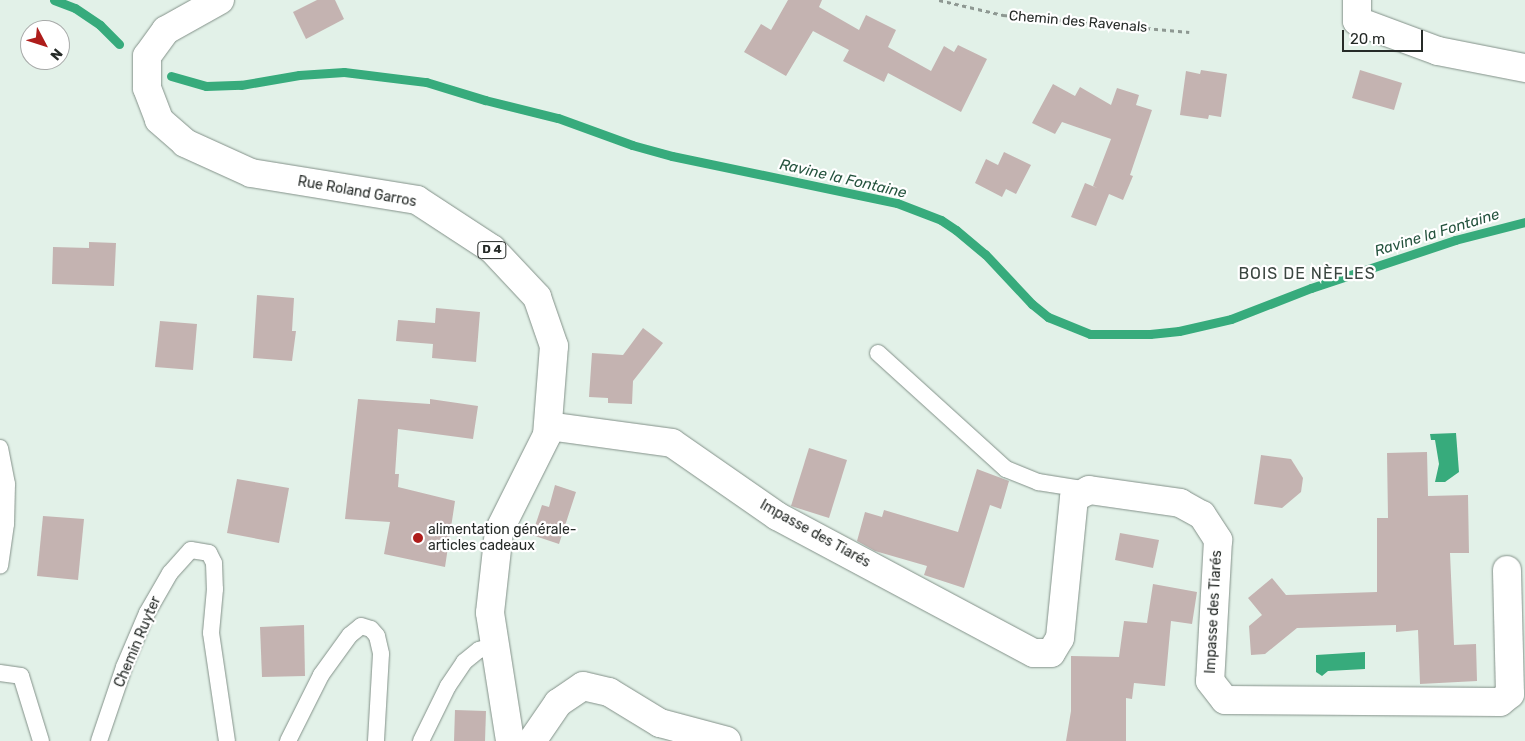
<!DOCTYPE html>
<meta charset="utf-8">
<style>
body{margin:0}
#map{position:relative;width:1525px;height:741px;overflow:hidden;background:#e2f1e8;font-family:Rubik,sans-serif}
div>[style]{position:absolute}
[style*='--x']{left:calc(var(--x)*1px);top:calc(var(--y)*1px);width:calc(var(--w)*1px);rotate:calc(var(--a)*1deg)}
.water>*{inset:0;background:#37ab7c}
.stream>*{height:9px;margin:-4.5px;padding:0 4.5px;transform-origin:4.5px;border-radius:4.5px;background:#37ab7c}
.building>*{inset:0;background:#c4b3b1}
.path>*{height:3px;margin-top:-1.5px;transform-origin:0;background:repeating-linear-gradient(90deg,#8e9892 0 4px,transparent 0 8px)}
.roads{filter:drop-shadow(0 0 1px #839189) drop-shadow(0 0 1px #839189)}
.lane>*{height:16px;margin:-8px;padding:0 8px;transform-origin:8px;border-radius:8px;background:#fff}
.street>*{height:28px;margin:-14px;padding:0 14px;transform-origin:14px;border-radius:14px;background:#fff}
.primary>*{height:28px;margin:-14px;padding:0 14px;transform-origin:14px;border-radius:14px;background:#fff}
.dots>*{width:14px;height:14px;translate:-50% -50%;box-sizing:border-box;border:2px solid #fff;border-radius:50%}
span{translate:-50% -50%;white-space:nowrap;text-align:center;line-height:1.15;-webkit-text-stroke:4.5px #fff;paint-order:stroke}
.shield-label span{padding:1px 4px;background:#fff;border:1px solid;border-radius:4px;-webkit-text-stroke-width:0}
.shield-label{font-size:12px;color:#262b28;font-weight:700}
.street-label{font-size:14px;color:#262b28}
.poi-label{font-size:14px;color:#262b28}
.left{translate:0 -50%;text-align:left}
.water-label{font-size:15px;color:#26543f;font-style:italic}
.quarter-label{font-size:16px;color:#3a4640;letter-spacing:1px}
.north{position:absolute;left:20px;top:20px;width:50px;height:50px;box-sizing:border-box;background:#fff;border:1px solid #a8aaa9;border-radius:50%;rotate:130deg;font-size:14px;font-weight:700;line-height:20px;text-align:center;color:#262b28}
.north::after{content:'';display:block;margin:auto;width:18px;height:22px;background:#ae1d1b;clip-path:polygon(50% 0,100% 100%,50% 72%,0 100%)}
.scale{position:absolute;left:1342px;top:30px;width:81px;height:22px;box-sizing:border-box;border:2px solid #262b28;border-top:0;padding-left:6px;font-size:15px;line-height:18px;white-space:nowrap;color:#262b28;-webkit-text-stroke:4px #fff;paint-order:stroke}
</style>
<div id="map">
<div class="water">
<i style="clip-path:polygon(1456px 433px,1459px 472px,1445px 482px,1435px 482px,1439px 464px,1435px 440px,1431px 440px,1430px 434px)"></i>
<i style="clip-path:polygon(1365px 652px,1365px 669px,1328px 671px,1322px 676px,1316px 672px,1316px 655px)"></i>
</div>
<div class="stream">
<i style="--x:54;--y:0;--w:22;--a:21"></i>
<i style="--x:75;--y:8;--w:30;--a:34"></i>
<i style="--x:100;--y:25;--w:27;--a:45"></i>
<i style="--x:171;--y:76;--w:36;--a:16"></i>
<i style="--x:206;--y:86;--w:35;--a:-2"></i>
<i style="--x:241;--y:85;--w:59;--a:-9.8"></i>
<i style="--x:299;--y:75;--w:45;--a:-3.8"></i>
<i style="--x:344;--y:72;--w:83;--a:7"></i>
<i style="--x:426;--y:82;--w:62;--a:17"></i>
<i style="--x:485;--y:100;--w:75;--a:13.9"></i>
<i style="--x:558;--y:118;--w:79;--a:20"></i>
<i style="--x:632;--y:145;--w:41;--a:15.4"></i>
<i style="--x:672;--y:156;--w:230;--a:11.8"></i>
<i style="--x:897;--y:203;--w:47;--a:21.1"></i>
<i style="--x:941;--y:220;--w:18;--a:34"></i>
<i style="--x:956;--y:230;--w:38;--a:40"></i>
<i style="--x:985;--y:254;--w:69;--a:46.8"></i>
<i style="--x:1032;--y:304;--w:21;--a:39"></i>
<i style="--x:1048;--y:317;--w:45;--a:22"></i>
<i style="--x:1090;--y:334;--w:60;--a:0"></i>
<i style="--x:1150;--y:334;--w:29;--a:-6"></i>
<i style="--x:1179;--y:331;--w:53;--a:-13"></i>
<i style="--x:1231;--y:319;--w:86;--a:-21.2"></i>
<i style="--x:1311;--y:288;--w:152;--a:-18.4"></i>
<i style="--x:1455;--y:240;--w:72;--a:-14.4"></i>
</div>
<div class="building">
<i style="clip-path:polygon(317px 0,335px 0,344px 19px,306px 39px,293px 12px)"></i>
<i style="clip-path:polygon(788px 0,822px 0,819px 7px,859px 30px,866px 15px,896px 30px,888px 47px,931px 71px,944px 46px,954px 52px,958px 45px,987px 59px,961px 112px,888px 73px,884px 82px,843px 61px,849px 50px,813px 31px,786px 76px,744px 52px,761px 24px,771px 30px)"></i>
<i style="clip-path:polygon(1201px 70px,1227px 74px,1221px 117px,1209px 115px,1208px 119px,1180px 115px,1186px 71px,1200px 74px)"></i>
<i style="clip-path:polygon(1360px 70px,1402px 83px,1394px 110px,1352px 98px)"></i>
<i style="clip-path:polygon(1053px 84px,1075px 96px,1080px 87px,1111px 105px,1117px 88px,1139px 95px,1136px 105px,1152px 110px,1130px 175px,1133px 176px,1123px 200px,1109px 194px,1096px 226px,1071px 217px,1085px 183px,1097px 188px,1093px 186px,1111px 139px,1062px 122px,1055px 134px,1032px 123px)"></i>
<i style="clip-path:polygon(1004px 152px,1031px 165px,1016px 194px,1006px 189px,1002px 197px,975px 183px,986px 159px,998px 165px)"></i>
<i style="clip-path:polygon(89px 242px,116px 243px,114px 286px,52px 284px,53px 247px,89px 248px)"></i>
<i style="clip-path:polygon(257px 295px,294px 298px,292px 331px,296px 331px,292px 361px,253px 358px)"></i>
<i style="clip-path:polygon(436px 308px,480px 312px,476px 362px,432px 358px,433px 344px,396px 341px,398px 320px,435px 323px)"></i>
<i style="clip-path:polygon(160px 321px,197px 324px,193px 370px,155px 367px)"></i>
<i style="clip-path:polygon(643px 328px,663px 343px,633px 381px,632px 404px,608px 403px,608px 398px,589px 397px,592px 353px,623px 355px)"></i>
<i style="clip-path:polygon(358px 399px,430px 404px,430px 399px,478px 406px,473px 439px,398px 429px,395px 474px,399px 474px,398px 487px,455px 501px,445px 567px,384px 554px,390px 522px,345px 519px)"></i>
<i style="clip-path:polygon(809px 448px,847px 460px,829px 518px,791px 506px)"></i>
<i style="clip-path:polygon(1427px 452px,1428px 496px,1468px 495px,1469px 553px,1450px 553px,1454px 645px,1476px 644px,1477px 681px,1420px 684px,1418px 630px,1396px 632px,1396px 625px,1297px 628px,1265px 654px,1251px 655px,1249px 626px,1262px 615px,1248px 598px,1272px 578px,1286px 595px,1377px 592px,1377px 518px,1388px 518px,1387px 453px)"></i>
<i style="clip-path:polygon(1261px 455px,1291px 459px,1303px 478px,1301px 492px,1282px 508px,1254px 504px)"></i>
<i style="clip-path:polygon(977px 469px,1009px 481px,1001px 509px,990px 505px,964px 588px,924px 575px,927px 566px,875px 551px,857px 541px,865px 512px,882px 517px,884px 510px,958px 532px)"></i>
<i style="clip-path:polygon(237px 479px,289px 488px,279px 543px,227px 533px)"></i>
<i style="clip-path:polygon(555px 485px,576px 492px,559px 544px,532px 535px,542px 505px,549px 507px)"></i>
<i style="clip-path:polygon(43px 516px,84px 519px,78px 580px,37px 576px)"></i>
<i style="clip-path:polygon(1120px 533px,1159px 540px,1153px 568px,1115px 560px)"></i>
<i style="clip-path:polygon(1153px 584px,1197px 592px,1192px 624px,1171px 621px,1165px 686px,1134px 683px,1132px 699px,1126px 698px,1126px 741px,1066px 741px,1071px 711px,1071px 656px,1119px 657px,1124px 621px,1147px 623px)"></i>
<i style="clip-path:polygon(304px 625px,305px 676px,262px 677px,260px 627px)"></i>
<i style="clip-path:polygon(455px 710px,486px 711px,485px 741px,454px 741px)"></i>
</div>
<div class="path">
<i style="--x:939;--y:0;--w:66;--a:13.2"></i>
<i style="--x:1003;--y:15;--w:187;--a:5.2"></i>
</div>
<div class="roads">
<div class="lane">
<i style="--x:878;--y:353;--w:173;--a:42.2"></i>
<i style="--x:1006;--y:469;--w:35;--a:22"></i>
<i style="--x:1038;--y:482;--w:52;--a:8.9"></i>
<i style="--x:0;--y:448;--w:37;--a:79"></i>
<i style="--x:7;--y:484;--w:40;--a:91.4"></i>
<i style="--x:6;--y:524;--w:42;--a:98.1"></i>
<i style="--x:0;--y:673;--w:21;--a:8"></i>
<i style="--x:21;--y:676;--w:68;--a:72.9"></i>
<i style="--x:99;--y:741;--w:78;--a:-71.3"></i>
<i style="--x:124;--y:667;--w:59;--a:-66.9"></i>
<i style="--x:147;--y:613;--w:46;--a:-60.1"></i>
<i style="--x:170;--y:573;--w:31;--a:-48"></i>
<i style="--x:191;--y:550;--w:18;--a:9"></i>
<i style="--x:209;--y:553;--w:11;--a:63"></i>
<i style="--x:214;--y:563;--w:26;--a:88"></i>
<i style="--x:215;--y:589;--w:44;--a:95.2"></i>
<i style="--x:211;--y:633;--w:109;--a:81.6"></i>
<i style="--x:288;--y:741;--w:74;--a:-63.4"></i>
<i style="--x:321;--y:675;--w:49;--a:-54.1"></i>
<i style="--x:350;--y:635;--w:14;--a:-39"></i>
<i style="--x:361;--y:626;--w:10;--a:17"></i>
<i style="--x:371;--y:629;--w:9;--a:49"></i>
<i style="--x:377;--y:636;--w:18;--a:77"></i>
<i style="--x:381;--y:654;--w:87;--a:93.3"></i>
<i style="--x:421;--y:741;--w:61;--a:-63.9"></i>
<i style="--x:448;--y:686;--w:29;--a:-56"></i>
<i style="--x:464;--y:662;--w:19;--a:-39"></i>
<i style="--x:479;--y:650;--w:17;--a:-17"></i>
</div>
<div class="street">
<i style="--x:1357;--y:0;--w:21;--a:90"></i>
<i style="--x:1357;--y:21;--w:86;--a:20.3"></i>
<i style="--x:1438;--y:51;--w:89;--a:11.1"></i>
<i style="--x:548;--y:426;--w:125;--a:7.8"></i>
<i style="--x:672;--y:443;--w:128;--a:34.8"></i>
<i style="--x:777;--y:516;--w:291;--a:28.1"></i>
<i style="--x:1034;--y:653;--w:17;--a:0"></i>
<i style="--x:1051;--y:653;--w:17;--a:-59"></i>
<i style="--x:1060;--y:638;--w:141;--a:-84.3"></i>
<i style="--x:1074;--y:498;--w:17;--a:-28"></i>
<i style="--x:1089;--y:490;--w:92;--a:8.1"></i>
<i style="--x:1180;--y:503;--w:25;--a:29"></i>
<i style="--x:1202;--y:515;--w:30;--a:57"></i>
<i style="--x:1218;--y:540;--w:141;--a:93.2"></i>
<i style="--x:1210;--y:681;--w:24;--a:52"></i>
<i style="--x:1225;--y:700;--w:275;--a:0.4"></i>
<i style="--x:1500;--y:702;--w:13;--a:-39"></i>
<i style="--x:1510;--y:694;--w:124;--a:-91.4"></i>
<i style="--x:532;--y:741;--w:46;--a:-55.6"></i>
<i style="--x:558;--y:703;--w:30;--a:-34"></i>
<i style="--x:583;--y:686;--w:27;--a:13"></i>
<i style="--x:609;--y:692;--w:60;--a:31.3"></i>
<i style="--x:660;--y:723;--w:69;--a:15"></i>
</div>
<div class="primary">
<i style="--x:220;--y:0;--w:62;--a:150.9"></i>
<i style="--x:166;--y:30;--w:32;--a:126"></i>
<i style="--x:147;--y:56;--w:32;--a:90"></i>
<i style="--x:147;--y:88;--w:34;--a:69"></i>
<i style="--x:159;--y:120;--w:35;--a:41"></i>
<i style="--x:185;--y:143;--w:72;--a:24.4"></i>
<i style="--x:251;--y:173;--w:168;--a:9.2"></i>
<i style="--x:417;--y:200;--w:90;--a:33.2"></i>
<i style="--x:492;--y:249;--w:66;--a:46.8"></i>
<i style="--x:537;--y:297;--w:52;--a:70.9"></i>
<i style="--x:554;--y:346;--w:89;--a:94.5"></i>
<i style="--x:547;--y:435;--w:107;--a:116.6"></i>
<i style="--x:499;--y:531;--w:82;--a:96.3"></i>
<i style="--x:490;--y:613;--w:130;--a:81.1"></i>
</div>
</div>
<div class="dots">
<i style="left:418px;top:538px;background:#ae1d1b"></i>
</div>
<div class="shield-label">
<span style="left:492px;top:250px">D 4</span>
</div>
<div class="street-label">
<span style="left:1078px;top:22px;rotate:5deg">Chemin des Ravenals</span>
<span style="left:357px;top:192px;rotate:10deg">Rue Roland Garros</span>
<span style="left:815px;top:534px;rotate:29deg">Impasse des Tiarés</span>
<span style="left:1214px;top:612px;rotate:-87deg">Impasse des Tiarés</span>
<span style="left:138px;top:642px;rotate:-67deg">Chemin Ruyter</span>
</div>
<div class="poi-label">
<span class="left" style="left:428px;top:538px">alimentation générale-<br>articles cadeaux</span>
</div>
<div class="water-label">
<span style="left:843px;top:179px;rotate:13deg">Ravine la Fontaine</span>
<span style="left:1437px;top:233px;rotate:-17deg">Ravine la Fontaine</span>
</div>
<div class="quarter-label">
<span style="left:1307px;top:274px">BOIS DE NÈFLES</span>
</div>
<div class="north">N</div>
<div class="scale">20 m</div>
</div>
